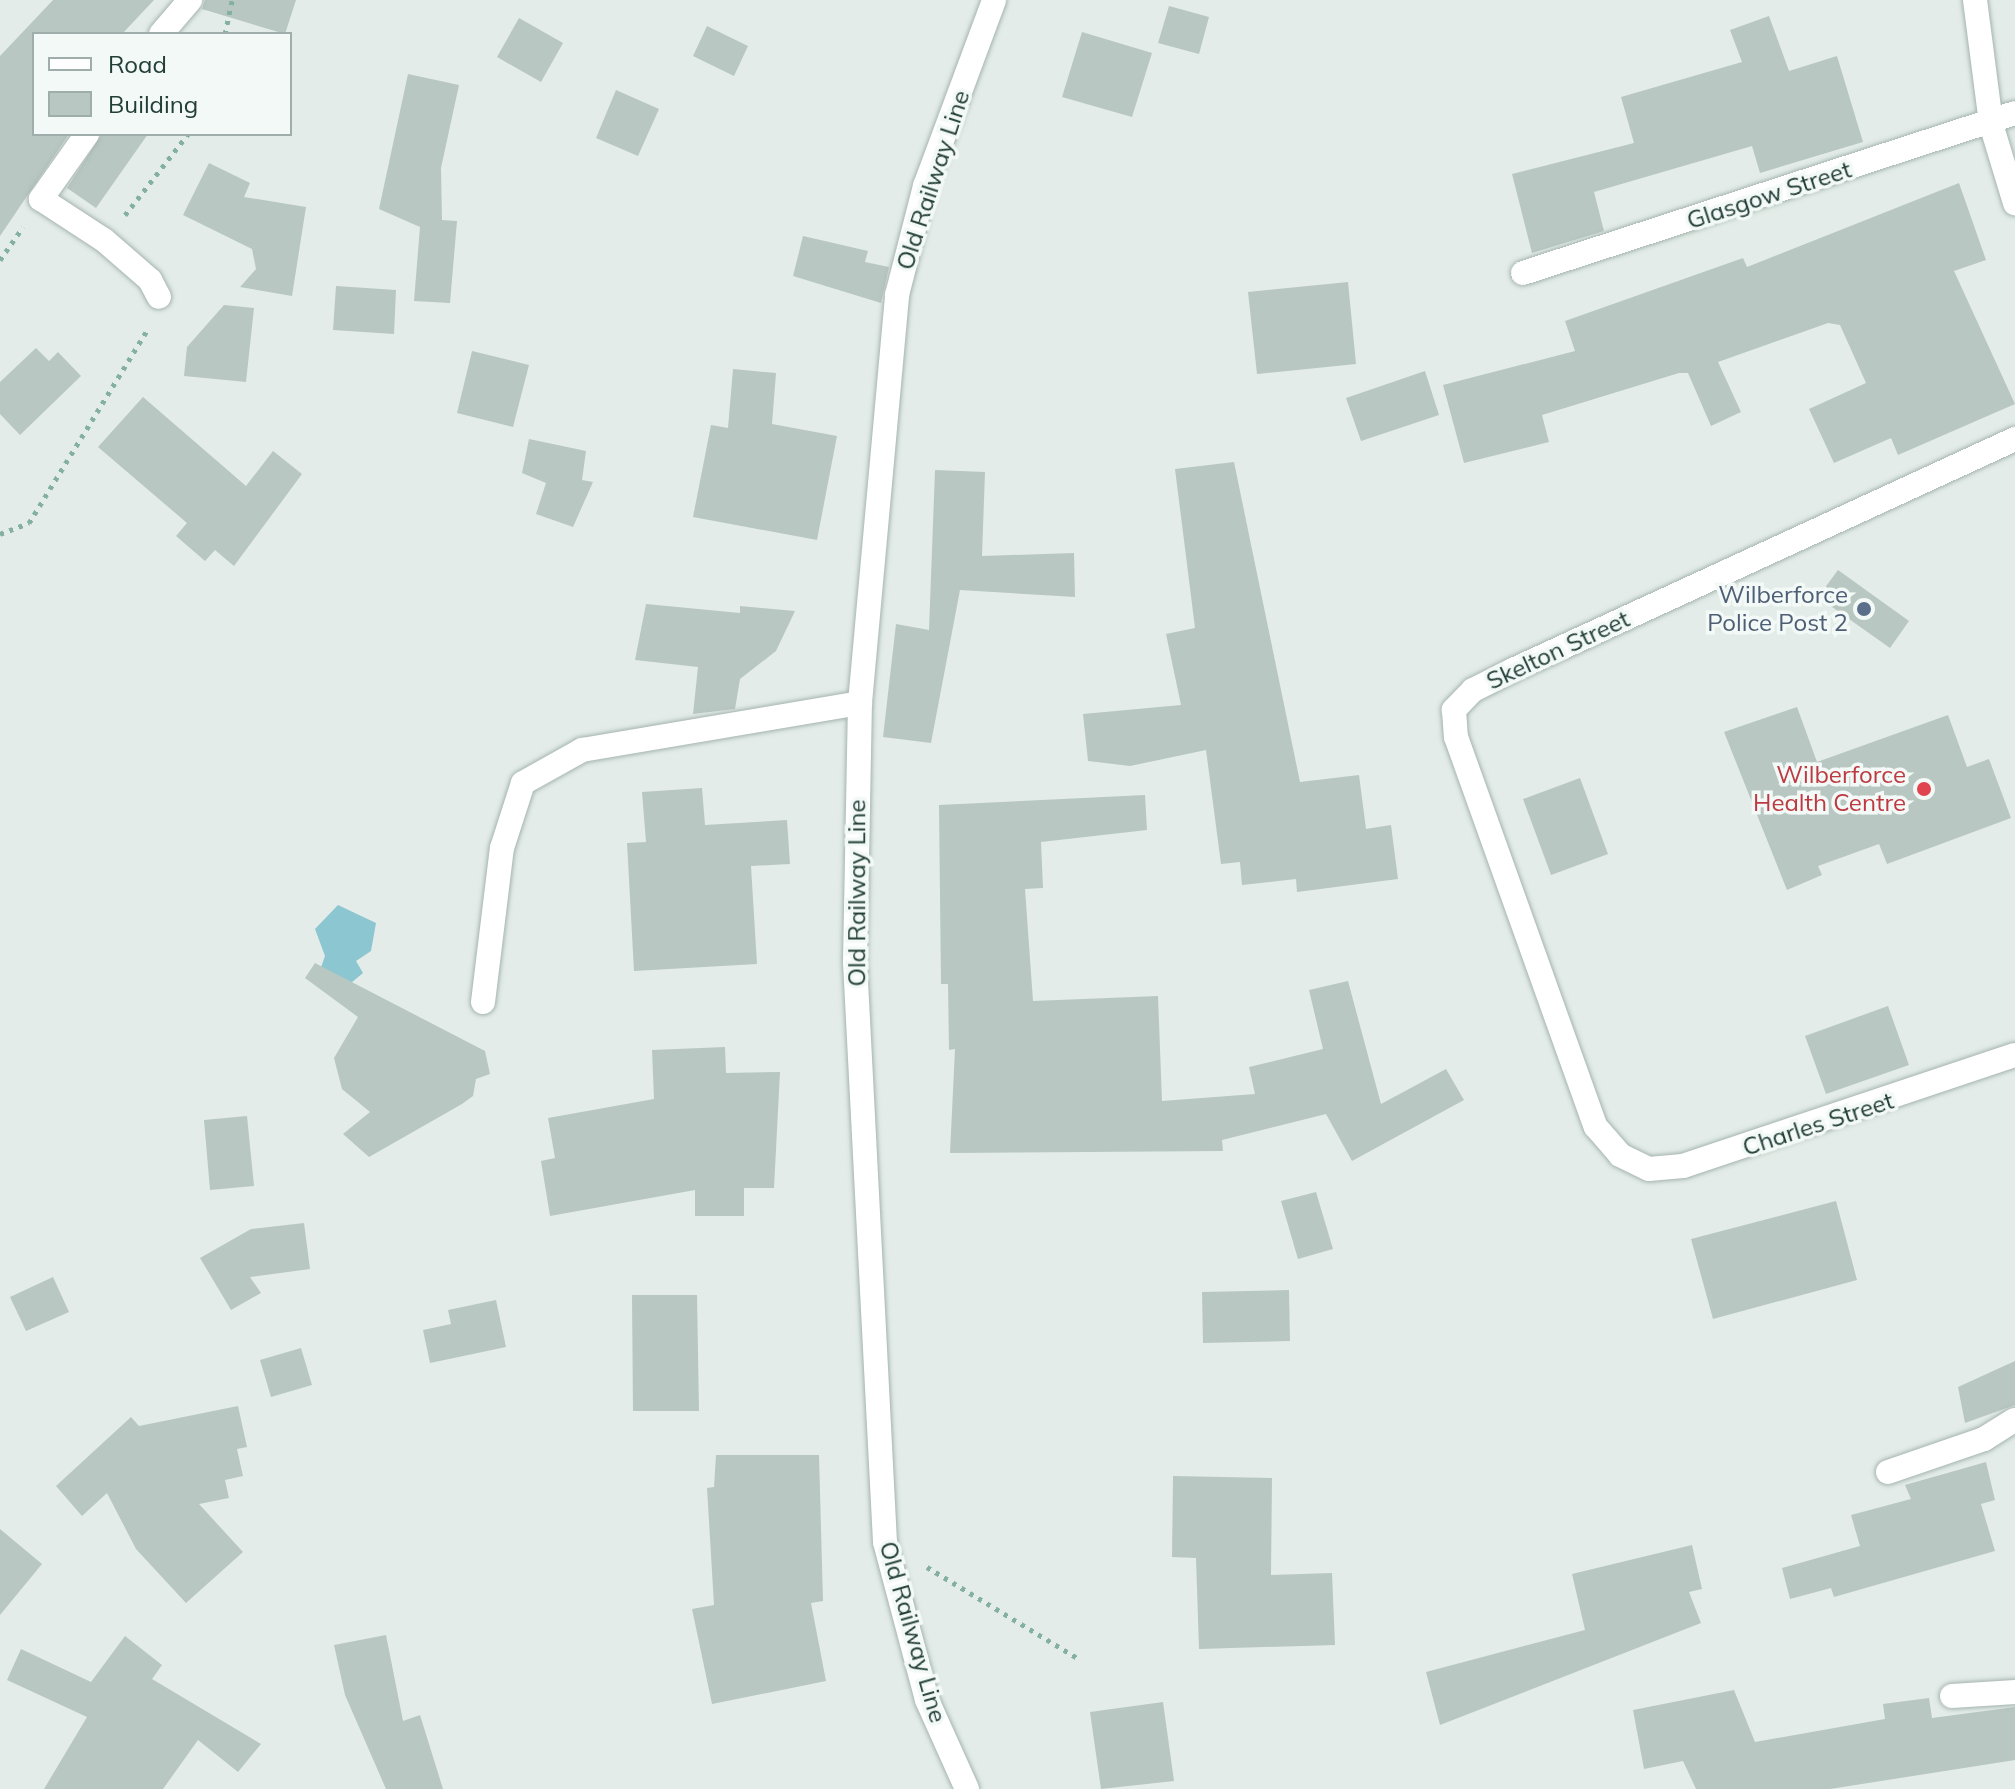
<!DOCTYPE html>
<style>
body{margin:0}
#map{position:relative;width:2015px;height:1789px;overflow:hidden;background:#e3ece8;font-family:Mulish,sans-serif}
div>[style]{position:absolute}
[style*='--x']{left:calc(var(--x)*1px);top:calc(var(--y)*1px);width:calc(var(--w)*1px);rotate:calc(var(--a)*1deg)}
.water>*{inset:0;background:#8bc6d1}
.building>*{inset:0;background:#b8c7c1}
.path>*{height:5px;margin-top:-2.5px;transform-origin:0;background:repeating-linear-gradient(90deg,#83b0a2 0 4px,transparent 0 10px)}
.roads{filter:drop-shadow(0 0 2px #a5b4af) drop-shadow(0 0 2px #a5b4af)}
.street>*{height:24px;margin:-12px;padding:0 12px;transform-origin:12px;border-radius:12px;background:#fff}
.dots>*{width:22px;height:22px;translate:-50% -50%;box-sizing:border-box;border:4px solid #f3f9f6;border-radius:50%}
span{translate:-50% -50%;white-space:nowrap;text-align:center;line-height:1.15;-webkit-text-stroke:7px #f3f9f6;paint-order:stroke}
.street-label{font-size:24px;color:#223e37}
.service-label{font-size:24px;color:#4e5e75}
.right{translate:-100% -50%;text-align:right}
.health-label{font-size:24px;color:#be3a42}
.legend{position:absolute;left:32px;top:32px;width:260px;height:104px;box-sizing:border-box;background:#f3f9f6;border:2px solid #9faeaa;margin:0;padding:10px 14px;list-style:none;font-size:24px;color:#223e37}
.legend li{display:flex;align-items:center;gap:16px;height:40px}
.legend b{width:40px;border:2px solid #9faeaa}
</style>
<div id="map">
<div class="water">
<i style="clip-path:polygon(338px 905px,376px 923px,371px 951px,356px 961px,363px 973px,351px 983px,319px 973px,325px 956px,315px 929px)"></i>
</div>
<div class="building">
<i style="clip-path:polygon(53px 0,154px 0,122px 34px,34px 34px,34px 134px,69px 134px,0 236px,0 56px)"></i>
<i style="clip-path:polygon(205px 0,296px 0,285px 34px,202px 9px)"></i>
<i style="clip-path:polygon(1169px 6px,1209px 17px,1199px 54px,1158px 43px)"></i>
<i style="clip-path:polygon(1769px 16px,1789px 71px,1837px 56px,1863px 142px,1760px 173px,1752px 146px,1594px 192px,1604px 231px,1532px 253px,1512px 174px,1634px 143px,1621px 97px,1742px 62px,1730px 30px)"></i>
<i style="clip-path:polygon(519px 18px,563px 43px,541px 82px,497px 57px)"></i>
<i style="clip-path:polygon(707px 26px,748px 46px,734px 76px,693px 56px)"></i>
<i style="clip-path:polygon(1082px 32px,1152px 53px,1132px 117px,1062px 97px)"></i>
<i style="clip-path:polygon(408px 74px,459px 85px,441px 168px,442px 220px,457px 221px,450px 303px,414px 301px,420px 227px,379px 209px)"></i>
<i style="clip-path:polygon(616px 90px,659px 109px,638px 156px,596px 138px)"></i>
<i style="clip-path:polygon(102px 134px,148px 134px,96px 208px,67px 188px)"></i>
<i style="clip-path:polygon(209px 163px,250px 183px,244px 197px,306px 207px,292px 296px,240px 287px,256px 269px,252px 249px,183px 215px)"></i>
<i style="clip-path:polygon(1959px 183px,1986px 260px,1954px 271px,2015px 404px,1898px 455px,1891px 438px,1834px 463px,1809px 409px,1866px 383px,1840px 325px,1828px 323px,1718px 362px,1741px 412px,1711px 426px,1688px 373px,1679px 373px,1542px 415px,1549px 442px,1464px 463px,1443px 385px,1575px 351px,1565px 321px,1743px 258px,1747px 267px)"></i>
<i style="clip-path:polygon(803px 236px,868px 251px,865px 262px,889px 267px,881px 303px,793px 276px)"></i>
<i style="clip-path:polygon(1348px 282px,1356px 364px,1257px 374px,1248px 292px)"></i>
<i style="clip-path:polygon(336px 286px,396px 290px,394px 334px,333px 330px)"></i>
<i style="clip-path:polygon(224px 305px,254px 308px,246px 382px,184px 376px,187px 347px)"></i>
<i style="clip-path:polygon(36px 348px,49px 361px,58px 352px,81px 376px,20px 435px,0 414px,0 382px)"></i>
<i style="clip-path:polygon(472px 351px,529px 365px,513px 427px,457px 413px)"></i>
<i style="clip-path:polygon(733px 369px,776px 373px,772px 424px,837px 436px,817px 540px,693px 517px,711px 425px,728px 428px)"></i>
<i style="clip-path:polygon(1425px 371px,1439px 415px,1361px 441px,1346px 398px)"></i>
<i style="clip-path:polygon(143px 397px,246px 486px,273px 451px,302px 474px,234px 566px,215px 550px,205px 561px,176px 536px,187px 523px,98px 447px)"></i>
<i style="clip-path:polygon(529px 439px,586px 451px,582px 480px,593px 482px,573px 527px,536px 514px,546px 483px,522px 473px)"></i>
<i style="clip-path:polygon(1234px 462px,1300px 782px,1359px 775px,1366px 829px,1391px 825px,1398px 879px,1297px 892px,1296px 879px,1242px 885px,1240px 862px,1221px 864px,1206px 750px,1130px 766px,1088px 761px,1083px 714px,1181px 705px,1166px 634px,1195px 628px,1175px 469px)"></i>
<i style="clip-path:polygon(935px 470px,985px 472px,982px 556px,1074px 553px,1075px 597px,960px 590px,931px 743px,883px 737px,896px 624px,929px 630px)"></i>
<i style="clip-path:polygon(1838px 570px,1909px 621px,1890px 648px,1818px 597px)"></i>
<i style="clip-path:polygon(646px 604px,740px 613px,740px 606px,795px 611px,776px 651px,740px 679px,735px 709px,693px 714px,698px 667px,635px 660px)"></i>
<i style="clip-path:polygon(1797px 707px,1817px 762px,1948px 715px,1967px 767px,1989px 759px,2011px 818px,1887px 864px,1879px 844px,1818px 866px,1822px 875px,1787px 890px,1724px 732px)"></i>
<i style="clip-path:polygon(1580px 778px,1608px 854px,1551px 875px,1523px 799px)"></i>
<i style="clip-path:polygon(702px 788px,705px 825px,787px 820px,790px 864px,751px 866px,757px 964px,634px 971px,627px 843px,646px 842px,642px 792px)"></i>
<i style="clip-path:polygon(1145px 795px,1147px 830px,1041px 842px,1043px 888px,1025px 889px,1033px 1001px,1158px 996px,1162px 1101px,1255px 1094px,1249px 1067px,1323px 1049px,1309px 990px,1348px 981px,1381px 1104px,1446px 1069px,1464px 1100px,1352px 1161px,1326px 1114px,1222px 1140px,1223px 1151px,950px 1153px,955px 1049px,949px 1050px,948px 984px,941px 984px,939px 805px)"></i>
<i style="clip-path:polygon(315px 963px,485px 1051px,490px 1074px,476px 1079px,473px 1096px,462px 1104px,369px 1157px,343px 1134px,370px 1112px,342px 1089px,334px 1058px,358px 1017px,305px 978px)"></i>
<i style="clip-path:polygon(1888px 1006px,1909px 1065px,1826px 1094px,1805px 1036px)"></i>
<i style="clip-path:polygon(725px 1047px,726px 1073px,780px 1072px,774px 1188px,744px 1188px,744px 1216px,695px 1216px,695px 1190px,550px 1216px,541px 1161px,555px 1158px,548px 1118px,654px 1099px,652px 1050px)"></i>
<i style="clip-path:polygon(247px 1116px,254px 1186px,210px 1190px,204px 1120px)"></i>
<i style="clip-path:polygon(1316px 1192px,1333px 1249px,1298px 1259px,1281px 1201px)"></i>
<i style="clip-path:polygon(1836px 1201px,1857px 1280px,1713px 1319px,1691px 1239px)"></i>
<i style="clip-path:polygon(304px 1223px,310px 1269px,250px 1277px,261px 1293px,231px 1310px,200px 1258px,251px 1229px)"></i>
<i style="clip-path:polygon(53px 1277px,69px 1312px,26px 1331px,10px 1297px)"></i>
<i style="clip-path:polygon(1289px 1290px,1290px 1341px,1203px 1343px,1202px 1292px)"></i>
<i style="clip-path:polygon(632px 1295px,697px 1295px,699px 1411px,633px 1411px)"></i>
<i style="clip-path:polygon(496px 1300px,506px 1347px,430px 1363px,423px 1330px,451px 1324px,448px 1310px)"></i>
<i style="clip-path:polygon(301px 1348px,312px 1385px,271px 1397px,260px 1360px)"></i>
<i style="clip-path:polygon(2015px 1361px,2015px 1405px,1965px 1423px,1958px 1387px)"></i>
<i style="clip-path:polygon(238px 1406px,247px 1447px,237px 1449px,243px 1476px,225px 1480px,229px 1498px,199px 1504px,243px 1552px,186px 1603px,136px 1549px,107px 1493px,82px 1516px,56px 1486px,131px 1417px,139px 1426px)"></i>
<i style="clip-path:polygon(716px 1455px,819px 1455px,823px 1601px,811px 1603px,826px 1681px,712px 1704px,692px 1609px,714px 1605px,707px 1488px,714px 1487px)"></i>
<i style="clip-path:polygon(1986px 1462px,1995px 1500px,1981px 1504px,1995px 1551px,1834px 1597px,1831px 1588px,1790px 1599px,1782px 1568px,1860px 1546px,1851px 1515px,1911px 1499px,1905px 1485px)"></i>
<i style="clip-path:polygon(1173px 1476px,1272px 1478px,1271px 1575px,1332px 1573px,1335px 1645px,1199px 1649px,1196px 1558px,1172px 1557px)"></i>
<i style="clip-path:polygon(0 1529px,42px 1564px,0 1615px)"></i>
<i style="clip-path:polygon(1692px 1545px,1702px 1589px,1689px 1592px,1701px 1623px,1440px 1725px,1426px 1672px,1585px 1630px,1572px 1574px)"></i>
<i style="clip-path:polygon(386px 1635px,403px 1721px,420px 1715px,443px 1789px,386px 1789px,345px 1695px,334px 1645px)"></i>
<i style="clip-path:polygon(125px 1636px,162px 1665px,152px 1679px,261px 1744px,238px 1772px,198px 1740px,163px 1789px,44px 1789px,87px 1717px,7px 1680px,21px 1649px,91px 1682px)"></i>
<i style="clip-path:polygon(1734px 1690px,1755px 1742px,1885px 1719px,1883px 1704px,1929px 1698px,1932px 1718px,2015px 1707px,2015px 1760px,1830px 1789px,1696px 1789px,1683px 1761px,1644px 1769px,1633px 1710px)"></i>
<i style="clip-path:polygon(1163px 1702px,1174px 1781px,1101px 1789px,1090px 1712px)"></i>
</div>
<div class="path">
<i style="--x:225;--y:34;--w:35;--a:-78"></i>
<i style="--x:125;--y:215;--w:103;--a:-52.1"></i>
<i style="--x:0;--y:260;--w:40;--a:-55.1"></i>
<i style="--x:0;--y:534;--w:31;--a:-21"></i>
<i style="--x:29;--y:523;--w:228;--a:-58.5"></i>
<i style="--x:927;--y:1567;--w:175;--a:31.2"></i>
</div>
<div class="roads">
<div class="street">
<i style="--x:1975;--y:0;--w:125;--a:82.6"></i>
<i style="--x:1991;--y:124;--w:83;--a:73.1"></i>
<i style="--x:161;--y:34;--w:45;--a:-49.5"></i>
<i style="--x:87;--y:134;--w:80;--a:125.3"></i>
<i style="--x:41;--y:199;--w:75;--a:33.1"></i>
<i style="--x:104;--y:240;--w:61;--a:41"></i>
<i style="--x:150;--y:280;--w:19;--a:62"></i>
<i style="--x:1523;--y:273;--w:517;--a:-18.01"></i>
<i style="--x:2015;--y:439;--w:553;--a:155.29"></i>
<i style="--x:1513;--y:670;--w:45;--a:153.4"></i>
<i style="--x:1473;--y:690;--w:28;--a:134"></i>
<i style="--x:1454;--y:710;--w:27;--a:86"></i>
<i style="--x:1456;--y:737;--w:414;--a:70.3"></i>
<i style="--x:1596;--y:1127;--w:37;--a:49"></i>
<i style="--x:1620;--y:1155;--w:32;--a:26"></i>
<i style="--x:1649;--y:1169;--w:34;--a:-5"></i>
<i style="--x:1683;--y:1166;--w:350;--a:-18.5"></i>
<i style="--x:483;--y:1002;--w:155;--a:-83"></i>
<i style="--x:502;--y:848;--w:68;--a:-72.1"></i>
<i style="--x:523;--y:783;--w:68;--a:-29.2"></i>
<i style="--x:582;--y:750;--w:282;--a:-9.6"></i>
<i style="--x:1888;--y:1472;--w:102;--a:-19"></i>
<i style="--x:1984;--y:1439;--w:36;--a:-32"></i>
<i style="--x:1952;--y:1696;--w:63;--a:-3.6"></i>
<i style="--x:967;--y:1789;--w:98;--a:-114.2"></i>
<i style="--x:927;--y:1700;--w:163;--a:-104.9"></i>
<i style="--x:885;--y:1542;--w:581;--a:-92.96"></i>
<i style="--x:855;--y:962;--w:259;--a:-88.9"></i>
<i style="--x:860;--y:703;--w:410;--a:-84.8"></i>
<i style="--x:897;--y:295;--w:113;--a:-75.6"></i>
<i style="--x:925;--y:186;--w:198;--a:-69.6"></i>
</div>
</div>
<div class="dots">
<i style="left:1864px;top:609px;background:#5c6f8a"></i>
<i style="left:1924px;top:789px;background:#e0444e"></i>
</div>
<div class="street-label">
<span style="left:933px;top:180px;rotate:-72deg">Old Railway Line</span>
<span style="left:1769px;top:195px;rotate:-18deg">Glasgow Street</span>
<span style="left:1558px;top:650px;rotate:-25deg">Skelton Street</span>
<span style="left:857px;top:893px;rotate:-90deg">Old Railway Line</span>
<span style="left:1818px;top:1124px;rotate:-18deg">Charles Street</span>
<span style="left:913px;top:1632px;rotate:74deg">Old Railway Line</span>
</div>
<div class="service-label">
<span class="right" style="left:1848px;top:609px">Wilberforce<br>Police Post 2</span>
</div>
<div class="health-label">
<span class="right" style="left:1906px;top:789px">Wilberforce<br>Health Centre</span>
</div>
<ul class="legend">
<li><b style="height:10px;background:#fff"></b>Road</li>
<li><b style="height:22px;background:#b8c7c1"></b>Building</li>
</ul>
</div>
